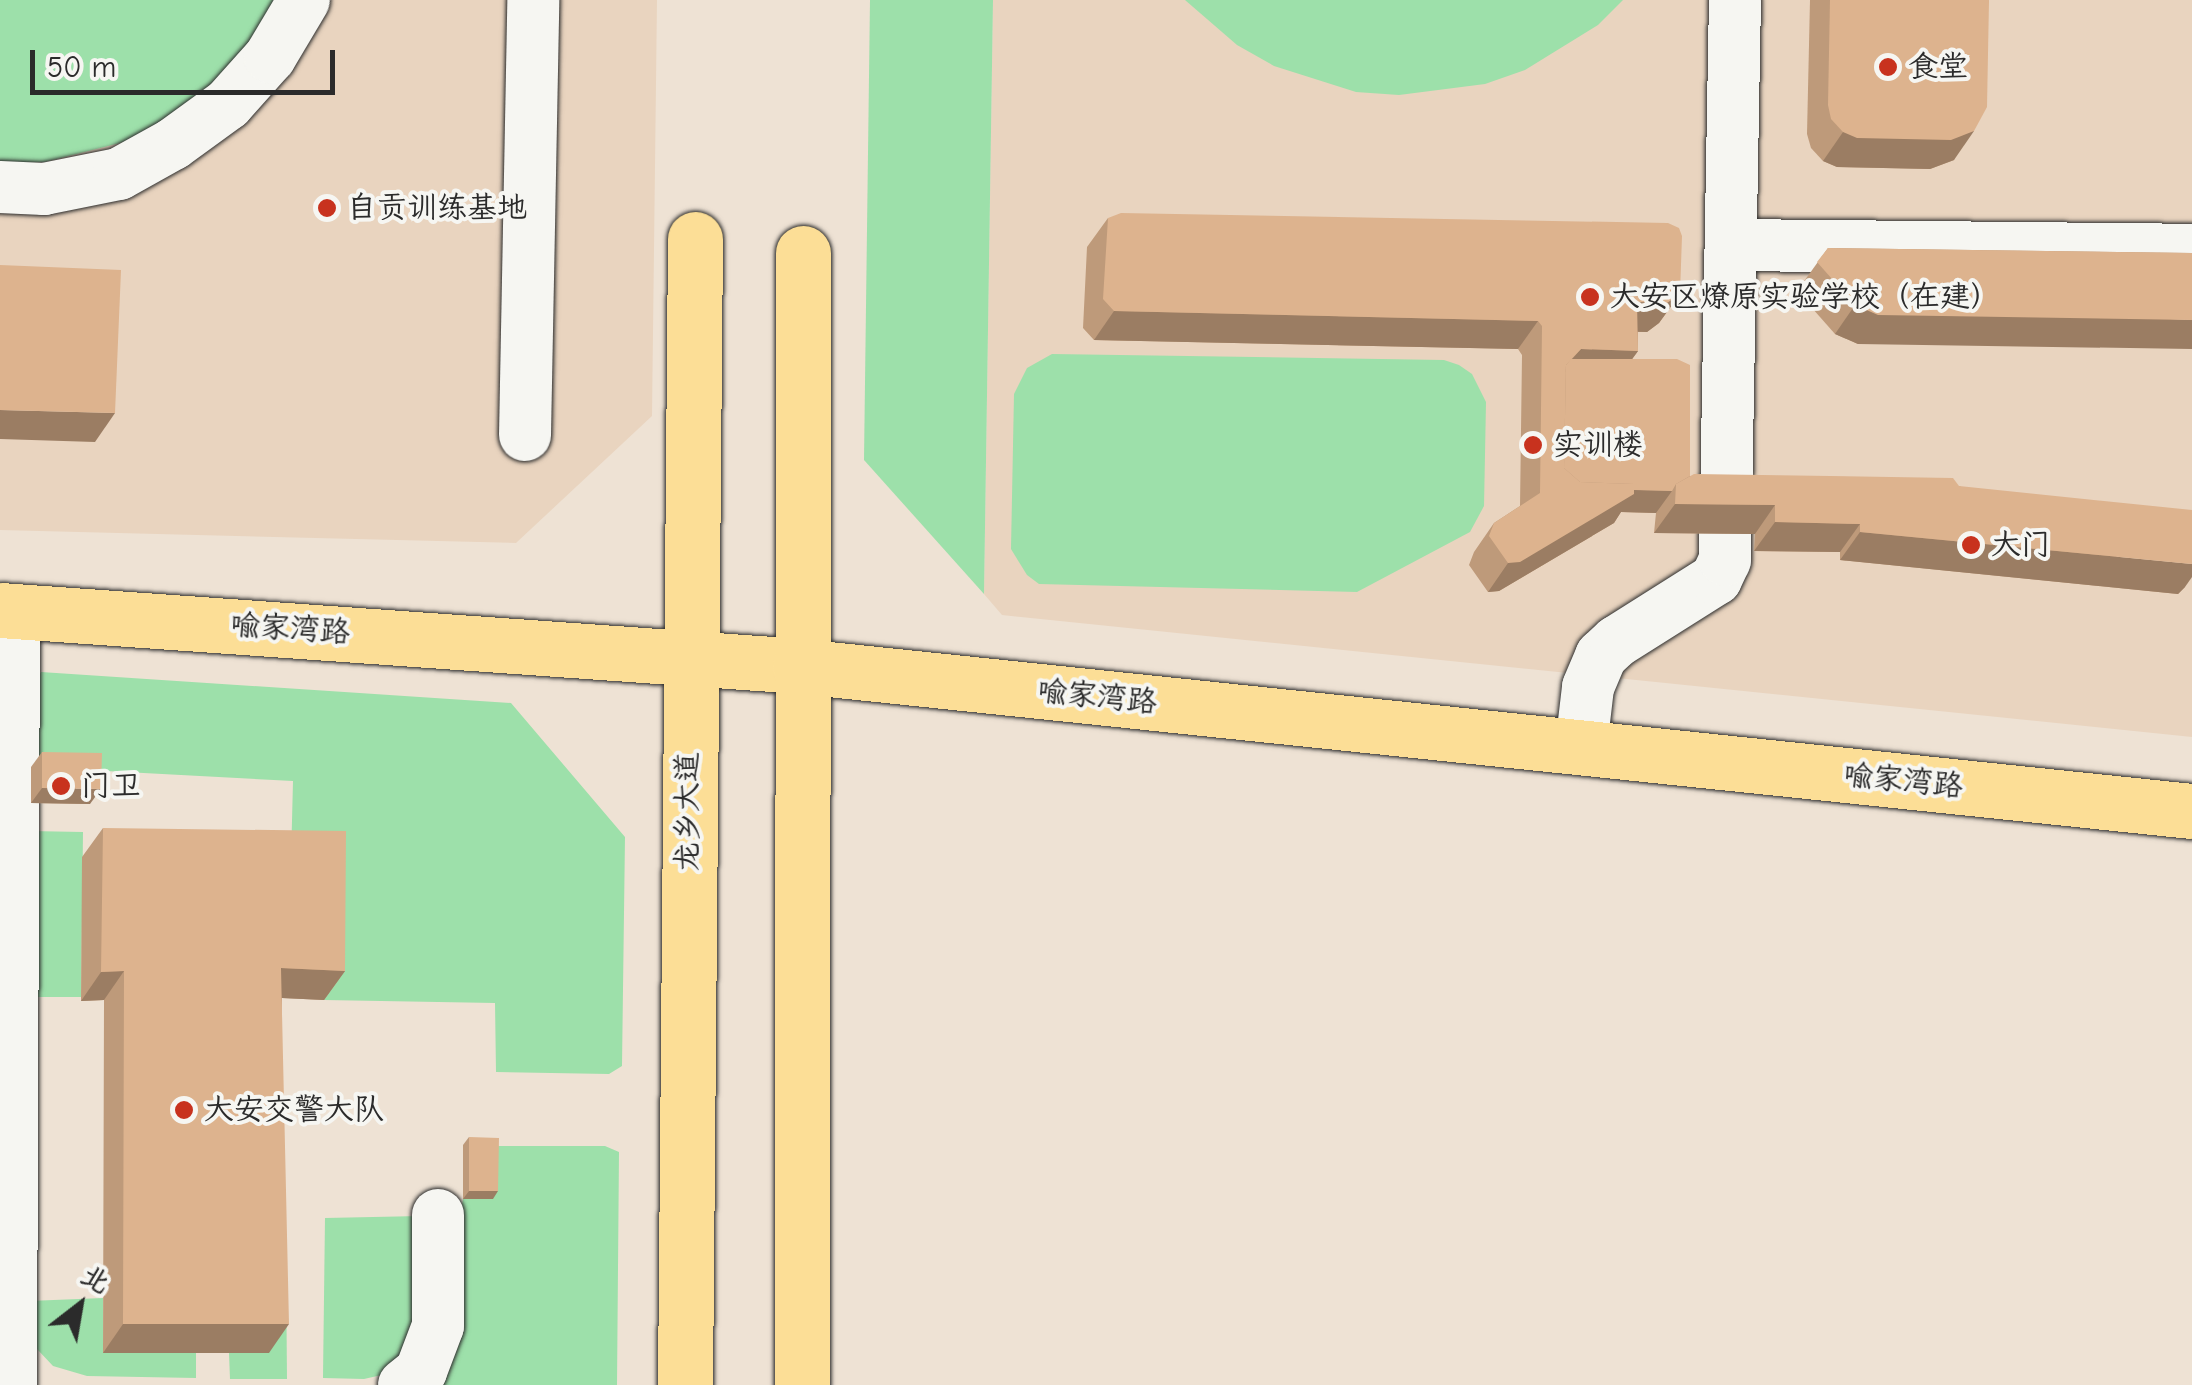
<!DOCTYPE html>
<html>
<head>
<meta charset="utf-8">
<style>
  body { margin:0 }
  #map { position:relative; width:2192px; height:1385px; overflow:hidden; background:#eee2d4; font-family:"Comic Neue","LXGW WenKai TC",sans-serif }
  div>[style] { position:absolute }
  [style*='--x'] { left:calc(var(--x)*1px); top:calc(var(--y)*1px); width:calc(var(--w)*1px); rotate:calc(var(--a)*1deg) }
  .built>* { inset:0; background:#e9d4bf }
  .green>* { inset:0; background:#9de0aa }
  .roads { filter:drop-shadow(0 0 2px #2b2b2b) drop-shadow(0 0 2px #2b2b2b) }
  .minor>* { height:52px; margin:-26px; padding:0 26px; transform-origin:26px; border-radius:26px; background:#f6f6f2 }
  .major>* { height:55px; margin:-27.5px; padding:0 27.5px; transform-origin:27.5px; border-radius:27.5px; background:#fcde96 }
  .wall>* { inset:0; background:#be9a7a }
  .shaded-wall>* { inset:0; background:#9b7d63 }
  .building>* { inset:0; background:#ddb38e }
  .dots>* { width:28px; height:28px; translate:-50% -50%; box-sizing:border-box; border:5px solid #f6f6f2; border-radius:50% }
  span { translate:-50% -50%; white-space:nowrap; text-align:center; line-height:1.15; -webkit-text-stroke:8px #f6f6f2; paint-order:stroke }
  .poi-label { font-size:30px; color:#2b2b2b }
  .left { translate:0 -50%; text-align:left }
  .street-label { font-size:30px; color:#2b2b2b }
  .north { position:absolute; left:30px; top:1255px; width:100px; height:100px; -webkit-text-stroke:8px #f6f6f2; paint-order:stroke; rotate:31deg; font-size:28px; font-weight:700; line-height:40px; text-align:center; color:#2b2b2b }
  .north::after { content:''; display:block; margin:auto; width:35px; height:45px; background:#2b2b2b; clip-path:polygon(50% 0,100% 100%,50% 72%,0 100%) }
  .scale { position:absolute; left:30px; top:50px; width:305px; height:45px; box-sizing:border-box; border:5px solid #2b2b2b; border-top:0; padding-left:12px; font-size:30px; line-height:35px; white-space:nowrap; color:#2b2b2b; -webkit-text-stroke:8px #f6f6f2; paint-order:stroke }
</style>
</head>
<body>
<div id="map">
  <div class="built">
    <i style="clip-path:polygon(0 0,657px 0,652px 416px,516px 543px,0 530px)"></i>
    <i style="clip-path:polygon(993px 0,2192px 0,2192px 737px,1002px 615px,984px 594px)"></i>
  </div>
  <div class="green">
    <i style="clip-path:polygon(0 0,281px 0,260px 35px,202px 98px,128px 141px,45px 162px,0 164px)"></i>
    <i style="clip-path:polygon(870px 0,993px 0,984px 594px,864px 460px)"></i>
    <i style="clip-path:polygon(1185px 0,1623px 0,1598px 25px,1525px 70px,1485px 84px,1399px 95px,1356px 92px,1274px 66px,1237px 45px)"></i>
    <i style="clip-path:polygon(1052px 354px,1444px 360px,1459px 365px,1472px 374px,1486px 402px,1484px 506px,1470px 532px,1357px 592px,1039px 584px,1027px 575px,1011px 549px,1014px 394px,1027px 368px)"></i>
    <i style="clip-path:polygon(41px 672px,511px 703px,625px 837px,622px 1066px,609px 1074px,496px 1072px,495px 1003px,324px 1000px,326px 861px,291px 860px,293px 781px,31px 767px,31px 691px)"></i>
    <i style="clip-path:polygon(29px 831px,83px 832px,81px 997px,29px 997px)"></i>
    <i style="clip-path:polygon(494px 1146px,605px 1146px,619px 1152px,617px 1385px,430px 1385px,463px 1199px,493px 1199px)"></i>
    <i style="clip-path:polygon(421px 1216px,419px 1334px,386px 1374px,364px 1379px,323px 1378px,325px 1218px)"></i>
    <i style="clip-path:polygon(286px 1264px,287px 1379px,230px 1379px,229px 1353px)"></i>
    <i style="clip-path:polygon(103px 1298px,103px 1352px,196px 1353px,196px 1378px,87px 1376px,53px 1366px,37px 1349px,29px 1301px)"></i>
  </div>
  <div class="roads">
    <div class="minor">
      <i style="--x:0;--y:187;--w:44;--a:2.6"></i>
      <i style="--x:44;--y:189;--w:76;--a:-11.3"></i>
      <i style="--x:119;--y:174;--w:62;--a:-29.1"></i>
      <i style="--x:173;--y:144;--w:68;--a:-36"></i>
      <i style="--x:228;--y:104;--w:63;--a:-48.2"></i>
      <i style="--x:270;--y:57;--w:66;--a:-59.2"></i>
      <i style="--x:1732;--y:245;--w:460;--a:0.6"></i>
      <i style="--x:525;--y:435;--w:435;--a:-88.9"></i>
      <i style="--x:1581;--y:747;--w:60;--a:-83.3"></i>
      <i style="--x:1588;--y:687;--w:34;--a:-67"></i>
      <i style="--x:1601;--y:656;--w:21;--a:-43"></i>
      <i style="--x:1616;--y:642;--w:118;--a:-32.2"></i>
      <i style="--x:1716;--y:579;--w:21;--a:-65"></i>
      <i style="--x:1725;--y:560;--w:560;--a:-88.98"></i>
      <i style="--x:11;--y:1385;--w:775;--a:-89.78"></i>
      <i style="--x:404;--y:1385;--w:22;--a:-39"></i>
      <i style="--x:421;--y:1371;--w:48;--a:-69.3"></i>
      <i style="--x:438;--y:1326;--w:111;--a:-90"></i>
    </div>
    <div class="major">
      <i style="--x:0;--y:610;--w:802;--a:4"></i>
      <i style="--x:800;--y:666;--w:1400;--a:5.95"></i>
      <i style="--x:685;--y:1385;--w:1146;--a:-89.5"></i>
      <i style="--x:802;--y:1385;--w:1132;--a:-89.95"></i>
    </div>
  </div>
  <div class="wall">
    <i style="clip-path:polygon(1810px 0,1989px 0,1954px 160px,1930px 169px,1837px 167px,1823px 161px,1811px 148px,1807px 134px)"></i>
    <i style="clip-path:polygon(1108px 218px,1680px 294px,1659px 323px,1647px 332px,1638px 332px,1638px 351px,1632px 359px,1690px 476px,1959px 486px,2185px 587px,2178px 594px,1840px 560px,1840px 552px,1754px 551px,1755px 534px,1654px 533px,1656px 513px,1621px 512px,1614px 523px,1499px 591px,1488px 592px,1469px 565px,1474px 552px,1494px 523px,1520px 506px,1522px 355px,1518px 349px,1094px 340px,1083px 328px,1087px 247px)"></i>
    <i style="clip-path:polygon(1828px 248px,2192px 253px,1858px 344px,1835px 334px,1797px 291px)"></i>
    <i style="clip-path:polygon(42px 752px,90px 804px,31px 803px,31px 767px)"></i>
    <i style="clip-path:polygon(103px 828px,345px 971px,324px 1000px,282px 998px,269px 1353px,103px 1353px,104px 1000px,81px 1001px,82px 857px)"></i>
    <i style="clip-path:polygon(469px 1137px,493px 1199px,463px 1199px,463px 1145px)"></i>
  </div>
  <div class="shaded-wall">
    <i style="clip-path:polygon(1974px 131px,1954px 160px,1930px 169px,1837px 167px,1823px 161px,1843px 132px)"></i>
    <i style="clip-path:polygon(1680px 294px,1659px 323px,1647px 332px,1617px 331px,1637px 302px)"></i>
    <i style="clip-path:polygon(1855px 305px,2192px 320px,2192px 349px,1858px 344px,1835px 334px)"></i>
    <i style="clip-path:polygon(1114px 311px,1538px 321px,1518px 349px,1094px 340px)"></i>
    <i style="clip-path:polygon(1581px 349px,1638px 351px,1617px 380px,1561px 371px)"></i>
    <i style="clip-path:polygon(0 410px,115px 413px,95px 442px,0 439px)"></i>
    <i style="clip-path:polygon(1576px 488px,1672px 491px,1656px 513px,1621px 512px,1614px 523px,1499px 591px,1488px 592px,1508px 563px)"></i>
    <i style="clip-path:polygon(1675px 504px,1775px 505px,1755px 534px,1654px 533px)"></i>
    <i style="clip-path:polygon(1775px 522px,1860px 524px,1840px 552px,1754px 551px)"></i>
    <i style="clip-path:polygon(1860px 532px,2192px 564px,2192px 577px,2185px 587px,2178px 594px,1840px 560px)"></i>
    <i style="clip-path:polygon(42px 788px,101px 789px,90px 804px,31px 803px)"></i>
    <i style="clip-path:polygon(281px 968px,345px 971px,324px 1000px,261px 997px)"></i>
    <i style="clip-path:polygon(124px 971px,104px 1000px,81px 1001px,101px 972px)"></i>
    <i style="clip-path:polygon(469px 1191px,498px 1191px,493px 1199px,463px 1199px)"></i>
    <i style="clip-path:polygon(123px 1324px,289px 1324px,269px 1353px,103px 1353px)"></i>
  </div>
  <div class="building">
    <i style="clip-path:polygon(1830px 0,1989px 0,1987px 107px,1974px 131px,1951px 140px,1857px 138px,1843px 132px,1831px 119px,1828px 105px)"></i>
    <i style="clip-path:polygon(1121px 213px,1668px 223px,1679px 228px,1682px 236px,1680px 294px,1667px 303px,1637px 302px,1638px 351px,1581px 349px,1566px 365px,1564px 468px,1580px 482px,1634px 484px,1634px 494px,1520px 562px,1508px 563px,1489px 536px,1494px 523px,1540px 493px,1542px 326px,1538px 321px,1114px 311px,1103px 299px,1108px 218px)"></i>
    <i style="clip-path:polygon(1828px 248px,2192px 253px,2192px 320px,1878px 315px,1855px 305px,1817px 262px)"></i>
    <i style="clip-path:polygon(0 265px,121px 270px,115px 413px,0 410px)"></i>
    <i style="clip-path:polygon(1571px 359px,1677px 359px,1690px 365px,1690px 476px,1676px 484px,1672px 491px,1634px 490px,1634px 484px,1580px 482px,1564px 468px,1566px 365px)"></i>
    <i style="clip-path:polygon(1694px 474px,1953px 478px,1959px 486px,2192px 510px,2192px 564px,1860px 532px,1860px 524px,1775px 522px,1775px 505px,1675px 504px,1676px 484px)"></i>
    <i style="clip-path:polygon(42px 752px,102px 753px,101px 789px,42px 788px)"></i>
    <i style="clip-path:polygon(103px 828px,346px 831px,345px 971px,281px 968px,289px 1324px,123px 1324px,124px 971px,101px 972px)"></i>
    <i style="clip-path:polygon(469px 1137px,499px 1138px,498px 1191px,469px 1191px)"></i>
  </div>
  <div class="dots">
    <i style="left:1888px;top:67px;background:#c8321e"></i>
    <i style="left:327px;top:208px;background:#c8321e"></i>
    <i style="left:1590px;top:297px;background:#c8321e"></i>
    <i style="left:1533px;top:445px;background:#c8321e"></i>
    <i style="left:1971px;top:545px;background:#c8321e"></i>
    <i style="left:61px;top:786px;background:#c8321e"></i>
    <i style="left:184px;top:1110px;background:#c8321e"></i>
  </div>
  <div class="poi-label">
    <span class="left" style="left:1908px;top:67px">食堂</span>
    <span class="left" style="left:347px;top:208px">自贡训练基地</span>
    <span class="left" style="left:1610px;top:297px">大安区燎原实验学校（在建）</span>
    <span class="left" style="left:1553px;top:445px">实训楼</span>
    <span class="left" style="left:1991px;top:545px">大门</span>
    <span class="left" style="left:81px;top:786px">门卫</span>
    <span class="left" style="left:204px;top:1110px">大安交警大队</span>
  </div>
  <div class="street-label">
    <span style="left:290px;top:629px;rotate:4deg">喻家湾路</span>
    <span style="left:1097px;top:697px;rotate:6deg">喻家湾路</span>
    <span style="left:1903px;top:781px;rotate:6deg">喻家湾路</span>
    <span style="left:688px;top:812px;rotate:-90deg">龙乡大道</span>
  </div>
  <div class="north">北</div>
  <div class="scale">50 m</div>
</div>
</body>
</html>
